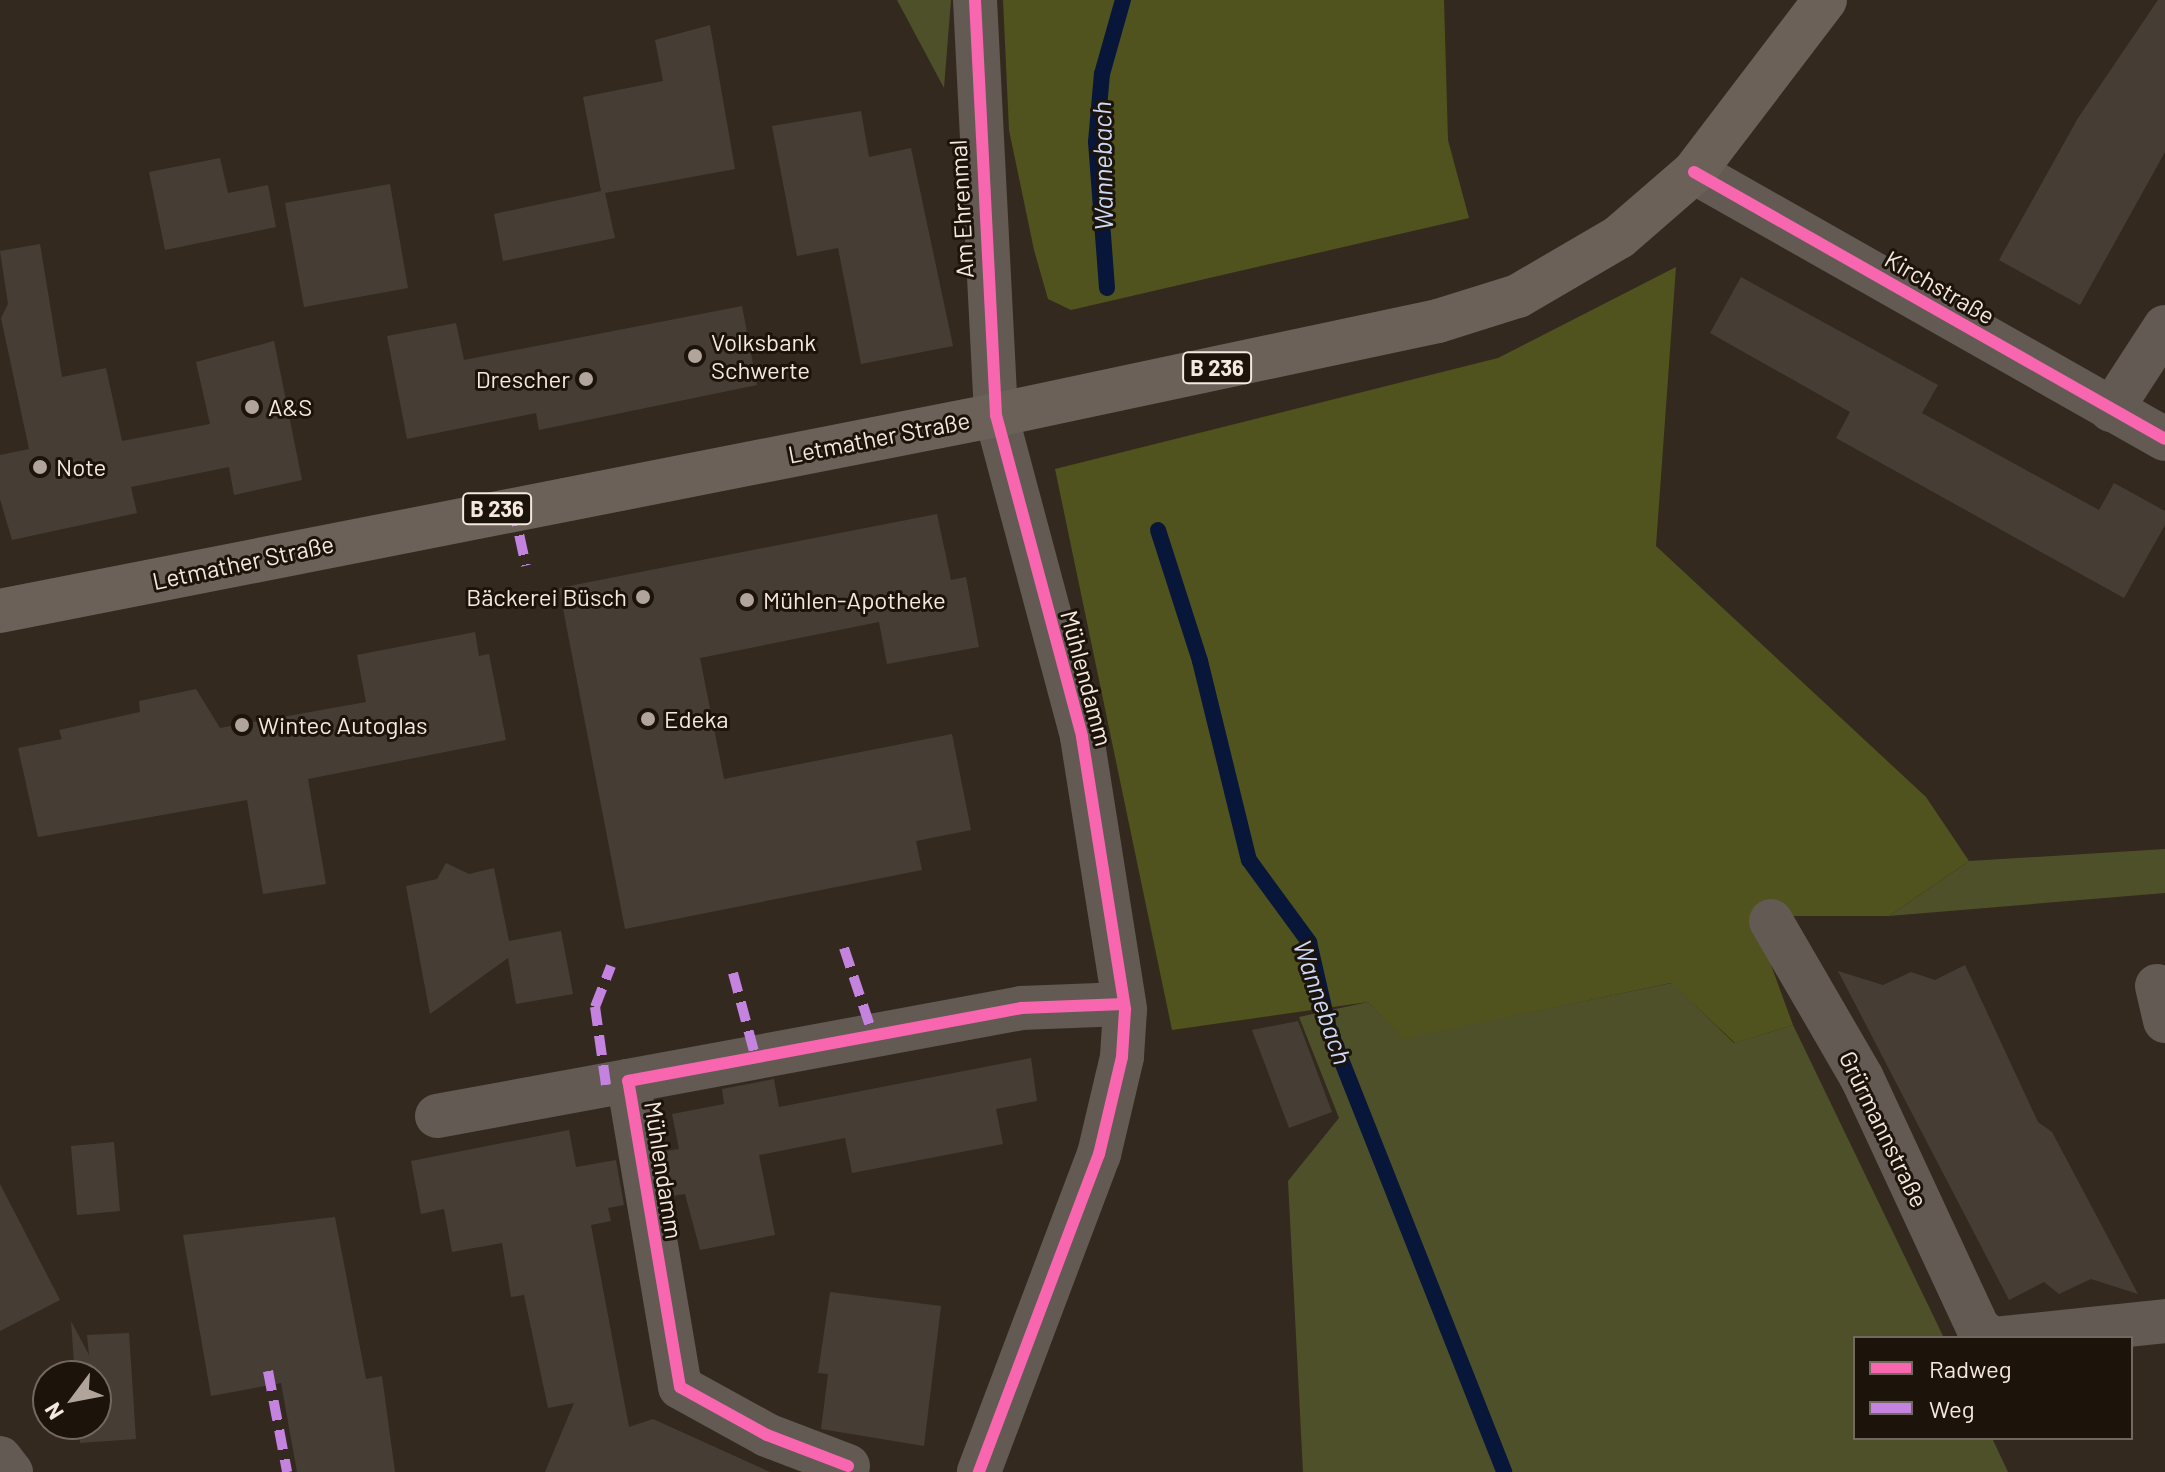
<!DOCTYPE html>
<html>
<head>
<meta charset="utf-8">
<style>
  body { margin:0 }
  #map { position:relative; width:2165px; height:1472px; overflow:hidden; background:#33291f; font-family:Barlow,sans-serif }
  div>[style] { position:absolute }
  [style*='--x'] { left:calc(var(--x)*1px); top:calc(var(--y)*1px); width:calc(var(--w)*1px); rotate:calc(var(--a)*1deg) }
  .green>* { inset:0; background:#4d5029 }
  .forest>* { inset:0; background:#50531d }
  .stream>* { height:16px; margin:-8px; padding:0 8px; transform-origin:8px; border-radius:8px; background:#08163a }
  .building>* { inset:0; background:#463e35 }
  .street>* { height:44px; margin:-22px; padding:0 22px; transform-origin:22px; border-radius:22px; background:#625a53 }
  .primary>* { height:44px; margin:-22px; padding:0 22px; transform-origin:22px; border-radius:22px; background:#6b6159 }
  .quiet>* { height:10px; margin-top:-5px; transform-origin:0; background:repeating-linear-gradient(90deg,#c483df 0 20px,transparent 0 30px) }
  .cycleway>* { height:12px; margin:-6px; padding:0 6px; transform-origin:6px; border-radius:6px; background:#f766af }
  .dots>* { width:22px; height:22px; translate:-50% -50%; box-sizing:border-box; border:4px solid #1c130b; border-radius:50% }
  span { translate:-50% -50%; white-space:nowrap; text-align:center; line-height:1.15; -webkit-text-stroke:6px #1c130b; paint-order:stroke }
  .shield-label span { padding:2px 6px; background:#1c130b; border:2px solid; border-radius:6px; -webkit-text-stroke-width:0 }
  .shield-label { font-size:22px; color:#f5e8de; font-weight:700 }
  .street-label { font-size:24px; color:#f5e8de }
  .poi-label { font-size:24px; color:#f5e8de }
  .left { translate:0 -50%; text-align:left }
  .right { translate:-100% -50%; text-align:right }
  .water-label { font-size:26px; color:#cadaf8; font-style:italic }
  .legend { position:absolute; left:1853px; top:1336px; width:280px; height:104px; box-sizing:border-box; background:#1c130b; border:2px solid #73685f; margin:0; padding:10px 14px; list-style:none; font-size:24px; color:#f5e8de }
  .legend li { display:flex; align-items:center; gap:16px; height:40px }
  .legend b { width:40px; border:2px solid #73685f }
  .north { position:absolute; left:32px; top:1360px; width:80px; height:80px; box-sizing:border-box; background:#1c130b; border:2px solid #73685f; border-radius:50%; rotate:238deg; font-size:22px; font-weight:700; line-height:32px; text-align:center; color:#f5e8de }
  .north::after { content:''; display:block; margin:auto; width:28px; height:36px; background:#b1a59b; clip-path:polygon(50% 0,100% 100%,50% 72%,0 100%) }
</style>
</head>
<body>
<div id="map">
  <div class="green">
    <i style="clip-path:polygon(897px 0,951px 0,944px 88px)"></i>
    <i style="clip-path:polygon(2165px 849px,2165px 893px,1889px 916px,1969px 861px)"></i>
    <i style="clip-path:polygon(1672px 983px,1734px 1043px,1793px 1025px,1944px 1338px,1855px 1338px,1855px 1438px,1992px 1438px,2008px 1472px,1303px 1472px,1288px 1181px,1339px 1118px,1299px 1017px,1368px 1002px,1403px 1038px)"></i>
  </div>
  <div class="forest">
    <i style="clip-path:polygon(1003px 0,1444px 0,1448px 140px,1469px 218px,1071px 310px,1048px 299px,1034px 250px,1009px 130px)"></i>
    <i style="clip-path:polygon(1676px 267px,1656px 546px,1926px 797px,1969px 861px,1889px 916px,1753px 916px,1793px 1025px,1735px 1043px,1671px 983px,1403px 1039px,1368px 1002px,1172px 1030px,1055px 469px,1498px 358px)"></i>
  </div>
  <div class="stream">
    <i style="--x:1107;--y:288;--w:146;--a:-94.3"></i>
    <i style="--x:1096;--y:142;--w:68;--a:-85"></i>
    <i style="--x:1102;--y:74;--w:77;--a:-74.2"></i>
    <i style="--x:1158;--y:530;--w:138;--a:72.2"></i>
    <i style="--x:1200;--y:661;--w:205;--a:76.2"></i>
    <i style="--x:1249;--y:860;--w:102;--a:53.8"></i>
    <i style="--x:1309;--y:942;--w:89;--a:77.1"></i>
    <i style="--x:1329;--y:1029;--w:476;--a:68.4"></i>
  </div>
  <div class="building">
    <i style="clip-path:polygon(2158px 0,2165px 0,2165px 152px,2080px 305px,1999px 260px,2078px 118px)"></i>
    <i style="clip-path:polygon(710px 25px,735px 169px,605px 193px,615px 238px,503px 261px,494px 214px,601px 191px,583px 97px,663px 81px,655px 40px)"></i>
    <i style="clip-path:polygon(861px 111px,869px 157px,911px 148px,953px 346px,861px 364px,838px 248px,797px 256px,772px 126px)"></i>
    <i style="clip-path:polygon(220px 158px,228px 193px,268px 185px,276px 227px,165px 250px,149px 172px)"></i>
    <i style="clip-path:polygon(390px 184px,408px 288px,304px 307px,285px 203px)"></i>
    <i style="clip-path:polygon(40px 244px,62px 377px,106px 368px,122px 441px,210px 424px,196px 362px,274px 341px,302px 480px,234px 495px,229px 467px,131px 487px,137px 513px,12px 540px,0 499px,0 455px,29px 449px,1px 318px,8px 304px,0 251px)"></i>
    <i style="clip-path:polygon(1741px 277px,1938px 385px,1922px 413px,2099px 510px,2114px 483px,2165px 511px,2165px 525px,2124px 598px,1836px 438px,1850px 412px,1710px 333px)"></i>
    <i style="clip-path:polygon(742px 306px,757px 385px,539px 430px,536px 413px,407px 439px,387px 336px,456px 323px,464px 360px)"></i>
    <i style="clip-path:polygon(937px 514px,951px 580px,966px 577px,979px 647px,887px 664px,879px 622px,700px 658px,724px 779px,952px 734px,971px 830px,916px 841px,922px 870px,625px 929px,559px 588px)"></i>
    <i style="clip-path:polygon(475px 632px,479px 656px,489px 654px,506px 740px,308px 779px,326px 884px,263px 894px,247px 800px,38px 837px,18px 748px,62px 739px,59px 730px,140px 712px,139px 701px,196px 689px,220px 728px,366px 702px,357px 655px)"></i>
    <i style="clip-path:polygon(446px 863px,469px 874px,494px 868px,509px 941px,561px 931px,573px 994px,516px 1004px,508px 958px,430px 1014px,406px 886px,437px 879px)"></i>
    <i style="clip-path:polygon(1965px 965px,2038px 1122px,2052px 1132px,2138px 1294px,2091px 1279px,2059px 1294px,2044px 1282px,2009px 1300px,1838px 971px,1883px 985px,1911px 972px,1935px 980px)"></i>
    <i style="clip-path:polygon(1298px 1021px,1332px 1112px,1289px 1128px,1252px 1030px)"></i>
    <i style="clip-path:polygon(1031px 1058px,1037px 1101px,996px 1109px,1003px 1144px,852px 1173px,845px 1138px,759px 1155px,775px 1235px,700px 1250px,685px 1194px,673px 1196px,665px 1151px,679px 1149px,672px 1114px,724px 1104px,722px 1089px,774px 1079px,779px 1107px)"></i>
    <i style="clip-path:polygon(569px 1130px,576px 1167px,616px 1160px,624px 1205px,608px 1208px,611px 1221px,591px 1225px,629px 1427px,653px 1419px,770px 1472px,545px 1472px,574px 1403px,548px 1408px,524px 1295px,511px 1297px,502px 1243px,452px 1252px,444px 1209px,421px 1214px,411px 1161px)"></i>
    <i style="clip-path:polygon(114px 1142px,120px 1211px,77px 1215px,71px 1146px)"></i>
    <i style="clip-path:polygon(0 1184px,60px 1300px,0 1331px)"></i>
    <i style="clip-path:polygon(335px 1217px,366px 1379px,382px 1376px,395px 1472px,297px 1472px,281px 1383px,211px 1396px,183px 1235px)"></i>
    <i style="clip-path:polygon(830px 1292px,941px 1306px,924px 1446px,821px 1429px,828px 1374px,818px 1373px)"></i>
    <i style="clip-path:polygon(71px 1321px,89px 1355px,87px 1335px,129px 1333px,136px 1439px,80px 1443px,78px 1424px,96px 1424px,96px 1376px,75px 1376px)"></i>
  </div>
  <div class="street">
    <i style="--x:975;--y:0;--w:416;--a:87.1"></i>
    <i style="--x:996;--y:415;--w:333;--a:75"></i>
    <i style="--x:1082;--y:737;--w:276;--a:81"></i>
    <i style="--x:1125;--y:1010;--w:47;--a:93.7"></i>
    <i style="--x:1122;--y:1057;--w:100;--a:103.3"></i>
    <i style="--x:1099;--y:1154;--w:340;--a:110.7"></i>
    <i style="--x:1694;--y:172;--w:541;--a:29.55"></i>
    <i style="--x:2111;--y:410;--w:99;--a:-57"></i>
    <i style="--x:1771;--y:921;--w:181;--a:59.9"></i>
    <i style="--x:1862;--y:1078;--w:276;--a:65.1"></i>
    <i style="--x:1978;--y:1328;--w:16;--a:38"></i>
    <i style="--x:2157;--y:986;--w:36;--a:77"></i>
    <i style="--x:437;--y:1116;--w:194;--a:-10.4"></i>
    <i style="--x:2004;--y:1338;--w:162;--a:-6"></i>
    <i style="--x:0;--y:1458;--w:18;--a:52"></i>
    <i style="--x:848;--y:1466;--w:87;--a:-159.1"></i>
    <i style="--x:767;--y:1435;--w:99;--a:-151.1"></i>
    <i style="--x:680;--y:1387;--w:310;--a:-99.6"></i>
    <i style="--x:628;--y:1081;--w:400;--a:-10.5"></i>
    <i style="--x:1021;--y:1008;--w:103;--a:-2.2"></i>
  </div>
  <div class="primary">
    <i style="--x:0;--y:611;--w:1015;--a:-11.13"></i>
    <i style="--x:996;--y:415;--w:452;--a:-12"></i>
    <i style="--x:1438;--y:321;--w:84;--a:-17.4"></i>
    <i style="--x:1518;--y:296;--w:117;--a:-30.3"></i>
    <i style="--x:1619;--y:237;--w:99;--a:-40.9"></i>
    <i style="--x:1694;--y:172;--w:216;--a:-52.7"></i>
  </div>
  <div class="quiet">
    <i style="--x:513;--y:506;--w:61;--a:77.8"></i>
    <i style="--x:844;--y:948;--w:95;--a:71.6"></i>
    <i style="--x:733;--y:973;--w:89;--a:75"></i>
    <i style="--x:606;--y:1085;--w:79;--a:-98"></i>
    <i style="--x:595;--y:1007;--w:44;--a:-68.7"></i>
    <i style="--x:268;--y:1371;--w:103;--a:79.3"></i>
  </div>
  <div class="cycleway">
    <i style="--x:975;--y:0;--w:416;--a:87.1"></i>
    <i style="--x:996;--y:415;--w:333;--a:75"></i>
    <i style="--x:1082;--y:737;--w:276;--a:81"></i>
    <i style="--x:1125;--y:1010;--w:47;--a:93.7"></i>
    <i style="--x:1122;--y:1057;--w:100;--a:103.3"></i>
    <i style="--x:1099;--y:1154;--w:340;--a:110.7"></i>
    <i style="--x:1694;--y:172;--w:541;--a:29.55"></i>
    <i style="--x:848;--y:1466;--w:87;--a:-159.1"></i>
    <i style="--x:767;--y:1435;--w:99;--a:-151.1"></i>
    <i style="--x:680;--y:1387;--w:310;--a:-99.6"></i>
    <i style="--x:628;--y:1081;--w:400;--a:-10.5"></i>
    <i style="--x:1021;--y:1008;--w:103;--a:-2.2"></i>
  </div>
  <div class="dots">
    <i style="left:695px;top:356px;background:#b1a59b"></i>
    <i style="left:586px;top:379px;background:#b1a59b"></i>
    <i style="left:252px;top:407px;background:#b1a59b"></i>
    <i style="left:40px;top:467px;background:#b1a59b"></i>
    <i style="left:643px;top:597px;background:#b1a59b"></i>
    <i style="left:747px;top:600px;background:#b1a59b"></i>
    <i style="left:648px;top:719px;background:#b1a59b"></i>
    <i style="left:242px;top:725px;background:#b1a59b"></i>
  </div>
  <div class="shield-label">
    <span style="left:1217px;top:368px">B 236</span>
    <span style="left:497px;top:509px">B 236</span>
  </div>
  <div class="street-label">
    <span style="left:961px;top:209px;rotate:-93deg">Am Ehrenmal</span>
    <span style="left:1940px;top:287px;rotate:30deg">Kirchstraße</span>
    <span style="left:879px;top:437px;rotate:-11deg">Letmather Straße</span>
    <span style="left:243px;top:562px;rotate:-12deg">Letmather Straße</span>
    <span style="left:1087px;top:678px;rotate:75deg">Mühlendamm</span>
    <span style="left:1884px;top:1129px;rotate:64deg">Grürmannstraße</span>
    <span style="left:664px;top:1170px;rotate:81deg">Mühlendamm</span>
  </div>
  <div class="poi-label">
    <span class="left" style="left:711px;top:356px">Volksbank<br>Schwerte</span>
    <span class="right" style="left:570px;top:379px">Drescher</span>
    <span class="left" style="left:268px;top:407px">A&amp;S</span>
    <span class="left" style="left:56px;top:467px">Note</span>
    <span class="right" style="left:627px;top:597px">Bäckerei Büsch</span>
    <span class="left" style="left:763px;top:600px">Mühlen-Apotheke</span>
    <span class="left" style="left:664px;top:719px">Edeka</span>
    <span class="left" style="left:258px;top:725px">Wintec Autoglas</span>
  </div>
  <div class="water-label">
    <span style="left:1102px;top:166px;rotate:-91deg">Wannebach</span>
    <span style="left:1323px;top:1002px;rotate:71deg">Wannebach</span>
  </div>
  <ul class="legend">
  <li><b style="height:10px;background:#f766af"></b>Radweg</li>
  <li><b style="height:10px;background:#c483df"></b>Weg</li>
  </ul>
  <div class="north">N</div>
</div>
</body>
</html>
